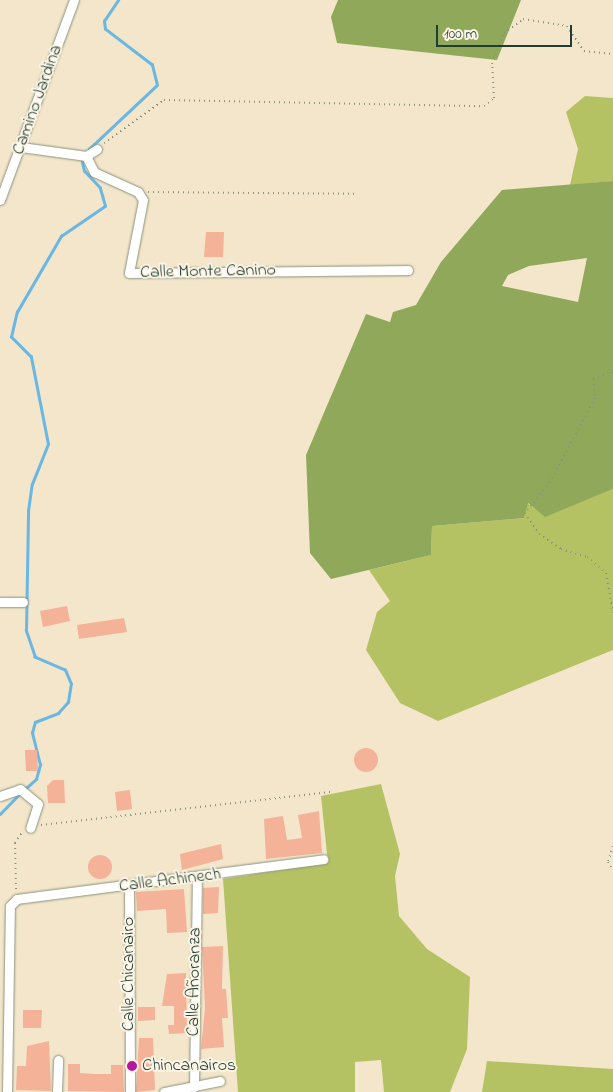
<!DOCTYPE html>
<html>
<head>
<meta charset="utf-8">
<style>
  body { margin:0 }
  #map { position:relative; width:613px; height:1092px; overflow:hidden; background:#f3e6ca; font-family:"Indie Flower",sans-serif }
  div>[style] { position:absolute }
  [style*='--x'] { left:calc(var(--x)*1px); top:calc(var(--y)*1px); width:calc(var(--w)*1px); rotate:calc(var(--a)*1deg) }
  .green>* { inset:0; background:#b4c264 }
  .forest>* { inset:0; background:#8fa85a }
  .stream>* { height:2.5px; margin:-1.25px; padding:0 1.25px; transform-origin:1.25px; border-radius:1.25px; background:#6ab7e3 }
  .building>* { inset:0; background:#f4b298 }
  .round { border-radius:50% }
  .path>* { height:2px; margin-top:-1px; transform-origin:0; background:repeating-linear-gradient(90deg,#89927f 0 1px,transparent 0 5px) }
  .roads { filter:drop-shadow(0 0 1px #89927f) drop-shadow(0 0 1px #89927f) }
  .street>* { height:9px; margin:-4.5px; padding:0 4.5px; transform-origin:4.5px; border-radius:4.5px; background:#fff }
  .dots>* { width:14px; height:14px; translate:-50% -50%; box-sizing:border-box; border:2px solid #fcf5e5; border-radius:50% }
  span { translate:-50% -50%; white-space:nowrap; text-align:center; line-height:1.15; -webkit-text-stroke:4px #fcf5e5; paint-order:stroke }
  .street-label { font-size:18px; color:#1f3d34 }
  .poi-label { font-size:18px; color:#1f3d34 }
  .left { translate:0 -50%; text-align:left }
  .scale { position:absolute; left:436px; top:25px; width:136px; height:22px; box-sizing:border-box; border:2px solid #1f3d34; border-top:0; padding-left:6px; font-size:15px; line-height:18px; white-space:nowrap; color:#1f3d34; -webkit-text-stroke:4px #fcf5e5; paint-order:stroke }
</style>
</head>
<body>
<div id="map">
  <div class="green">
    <i style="clip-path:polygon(585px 96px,613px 98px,613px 181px,570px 185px,578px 149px,566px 112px)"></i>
    <i style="clip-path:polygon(613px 489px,613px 650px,438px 721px,400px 703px,366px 650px,377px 612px,390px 601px,369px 570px,431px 555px,432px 526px,524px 518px,527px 503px,545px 516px)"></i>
    <i style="clip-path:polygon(381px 784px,400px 854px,395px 876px,399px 916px,427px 949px,470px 977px,467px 1049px,450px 1092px,384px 1092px,381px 1060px,355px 1062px,355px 1092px,238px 1092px,223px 879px,328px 863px,321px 796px)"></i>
    <i style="clip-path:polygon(487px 1061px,613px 1069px,613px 1092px,482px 1092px)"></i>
  </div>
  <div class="forest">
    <i style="clip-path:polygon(338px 0,521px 0,497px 60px,337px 43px,331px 17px)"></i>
    <i style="clip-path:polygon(evenodd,613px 181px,613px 489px,545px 517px,528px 503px,524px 518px,432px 526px,431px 555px,331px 579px,310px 553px,306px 455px,366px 314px,390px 322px,393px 312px,416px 305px,441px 262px,502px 190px,613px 181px,587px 258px,578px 302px,502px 286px,508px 275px,529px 266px,587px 258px)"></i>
  </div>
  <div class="stream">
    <i style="--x:89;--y:149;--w:93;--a:-43.3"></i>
    <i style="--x:157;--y:85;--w:21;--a:-104"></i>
    <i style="--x:152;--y:65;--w:59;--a:-142.5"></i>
    <i style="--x:105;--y:29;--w:8;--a:-97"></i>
    <i style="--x:104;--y:21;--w:25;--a:-56"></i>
    <i style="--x:25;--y:789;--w:15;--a:-42"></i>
    <i style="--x:36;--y:779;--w:15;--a:-74"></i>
    <i style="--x:40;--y:765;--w:33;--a:-104"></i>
    <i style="--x:32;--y:733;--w:11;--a:-75"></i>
    <i style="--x:35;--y:722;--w:25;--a:-21"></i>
    <i style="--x:58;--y:713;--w:15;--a:-48"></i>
    <i style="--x:68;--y:702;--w:18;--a:-81"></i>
    <i style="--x:71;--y:684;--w:15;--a:-113"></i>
    <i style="--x:65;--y:670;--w:33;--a:-157"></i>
    <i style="--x:35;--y:657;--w:28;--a:-109"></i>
    <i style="--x:26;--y:631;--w:120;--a:-89"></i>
    <i style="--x:28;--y:511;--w:27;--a:-82"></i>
    <i style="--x:32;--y:484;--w:43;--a:-68.2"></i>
    <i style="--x:48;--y:444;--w:89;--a:-101.1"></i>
    <i style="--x:31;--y:357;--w:28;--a:-135"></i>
    <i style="--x:11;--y:337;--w:26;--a:-77"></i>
    <i style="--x:17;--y:312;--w:88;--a:-59.9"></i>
    <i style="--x:61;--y:236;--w:53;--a:-34.3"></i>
    <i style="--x:105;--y:206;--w:19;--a:-106"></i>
    <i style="--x:100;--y:188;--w:23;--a:-133"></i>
    <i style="--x:84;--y:171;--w:9;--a:-103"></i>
    <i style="--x:0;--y:814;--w:29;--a:-46"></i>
  </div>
  <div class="building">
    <i style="clip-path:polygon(206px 232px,224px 232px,223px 257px,204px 257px)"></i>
    <i style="clip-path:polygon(67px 606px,70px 621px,43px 627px,40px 611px)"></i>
    <i style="clip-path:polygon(124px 618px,127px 632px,79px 639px,77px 625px)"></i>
    <i class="round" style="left:354px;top:748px;width:24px;height:24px"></i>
    <i style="clip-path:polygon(25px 750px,37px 750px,38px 771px,26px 771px)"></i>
    <i style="clip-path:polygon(53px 780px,64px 780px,65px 803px,48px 803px,47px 786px)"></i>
    <i style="clip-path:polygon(130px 790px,132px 809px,117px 811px,115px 792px)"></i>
    <i style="clip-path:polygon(319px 811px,322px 853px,266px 859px,264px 819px,283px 816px,287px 840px,302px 838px,298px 815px)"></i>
    <i style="clip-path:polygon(221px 844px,223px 859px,182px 870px,180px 854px)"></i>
    <i class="round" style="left:88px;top:855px;width:24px;height:24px"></i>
    <i style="clip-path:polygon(219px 887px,218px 913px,203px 914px,203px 888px)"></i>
    <i style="clip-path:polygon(184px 889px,187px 932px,167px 933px,166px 909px,137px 911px,136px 892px)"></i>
    <i style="clip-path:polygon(223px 946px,222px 989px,226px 989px,228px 1018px,222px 1018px,224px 1047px,201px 1049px,205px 1008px,202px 947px)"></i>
    <i style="clip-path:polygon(186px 973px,187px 1033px,169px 1034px,168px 1025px,174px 1025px,174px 1006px,162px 1006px,167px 974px)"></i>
    <i style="clip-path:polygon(138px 1007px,155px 1007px,155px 1020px,138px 1021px)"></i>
    <i style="clip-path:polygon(23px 1010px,42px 1010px,41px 1028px,23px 1028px)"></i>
    <i style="clip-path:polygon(139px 1038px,153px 1038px,155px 1090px,136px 1092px)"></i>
    <i style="clip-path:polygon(49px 1041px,51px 1091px,16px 1090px,17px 1066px,26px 1066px,27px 1046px)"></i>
    <i style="clip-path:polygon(68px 1064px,80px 1064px,80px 1073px,95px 1074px,111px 1074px,111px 1065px,123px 1065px,124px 1092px,68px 1091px)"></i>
  </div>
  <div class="path">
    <i style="--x:104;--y:143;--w:74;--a:-35.6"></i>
    <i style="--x:164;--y:100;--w:320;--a:1.1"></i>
    <i style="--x:484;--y:106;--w:13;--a:-39"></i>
    <i style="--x:494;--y:98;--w:34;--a:-93"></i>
    <i style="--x:492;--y:64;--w:33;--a:-69"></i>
    <i style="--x:504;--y:33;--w:24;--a:-36"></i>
    <i style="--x:523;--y:19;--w:45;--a:9"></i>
    <i style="--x:567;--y:26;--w:30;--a:56"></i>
    <i style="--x:584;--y:51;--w:29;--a:6"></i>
    <i style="--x:148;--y:192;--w:209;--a:0.5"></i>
    <i style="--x:613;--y:371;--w:22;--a:158"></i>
    <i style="--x:593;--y:379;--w:19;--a:84"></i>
    <i style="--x:595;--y:398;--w:95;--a:118.2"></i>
    <i style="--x:550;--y:482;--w:40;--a:129"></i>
    <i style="--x:525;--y:513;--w:25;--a:56"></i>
    <i style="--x:539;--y:534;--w:27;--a:34"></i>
    <i style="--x:561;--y:549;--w:27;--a:17"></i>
    <i style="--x:587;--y:557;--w:25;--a:40"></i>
    <i style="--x:606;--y:573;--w:40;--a:80"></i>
    <i style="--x:41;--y:825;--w:293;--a:-6.5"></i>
    <i style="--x:613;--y:846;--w:17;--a:107"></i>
    <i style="--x:608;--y:862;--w:10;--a:61"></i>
    <i style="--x:16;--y:889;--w:46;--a:-91.2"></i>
    <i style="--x:15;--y:843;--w:14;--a:-56"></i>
  </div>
  <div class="roads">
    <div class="street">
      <i style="--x:21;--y:147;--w:66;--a:7.9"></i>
      <i style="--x:86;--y:156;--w:13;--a:-32"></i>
      <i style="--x:86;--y:156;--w:18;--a:63"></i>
      <i style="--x:94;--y:172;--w:48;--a:24.4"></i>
      <i style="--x:138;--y:192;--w:9;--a:58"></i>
      <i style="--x:143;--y:200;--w:74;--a:100.9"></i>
      <i style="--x:129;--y:273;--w:279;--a:-0.6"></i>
      <i style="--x:0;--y:200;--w:213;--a:-69.7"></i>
      <i style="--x:0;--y:602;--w:23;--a:0"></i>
      <i style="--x:0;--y:796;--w:21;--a:-19"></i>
      <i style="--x:20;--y:789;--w:23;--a:40"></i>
      <i style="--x:38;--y:804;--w:25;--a:108"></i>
      <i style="--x:129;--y:886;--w:206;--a:89.7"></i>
      <i style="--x:194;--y:1087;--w:210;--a:-89.2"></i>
      <i style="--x:7;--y:1092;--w:186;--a:-89.1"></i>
      <i style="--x:10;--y:906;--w:10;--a:-45"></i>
      <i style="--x:17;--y:899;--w:309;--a:-7.4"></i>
      <i style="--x:57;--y:1092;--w:32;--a:-88"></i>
      <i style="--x:164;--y:1092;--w:57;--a:-11.1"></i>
    </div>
  </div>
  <div class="dots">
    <i style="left:132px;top:1066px;background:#b5179e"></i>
  </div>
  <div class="street-label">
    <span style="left:38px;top:100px;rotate:-70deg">Camino Jardina</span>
    <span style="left:208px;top:272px;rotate:-1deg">Calle Monte Canino</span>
    <span style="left:170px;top:881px;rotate:-7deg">Calle Achinech</span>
    <span style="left:129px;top:974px;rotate:-90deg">Calle Chicanairo</span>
    <span style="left:195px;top:982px;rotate:-89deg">Calle Añoranza</span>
  </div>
  <div class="poi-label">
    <span class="left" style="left:142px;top:1066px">Chincanairos</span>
  </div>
  <div class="scale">100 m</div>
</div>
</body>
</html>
